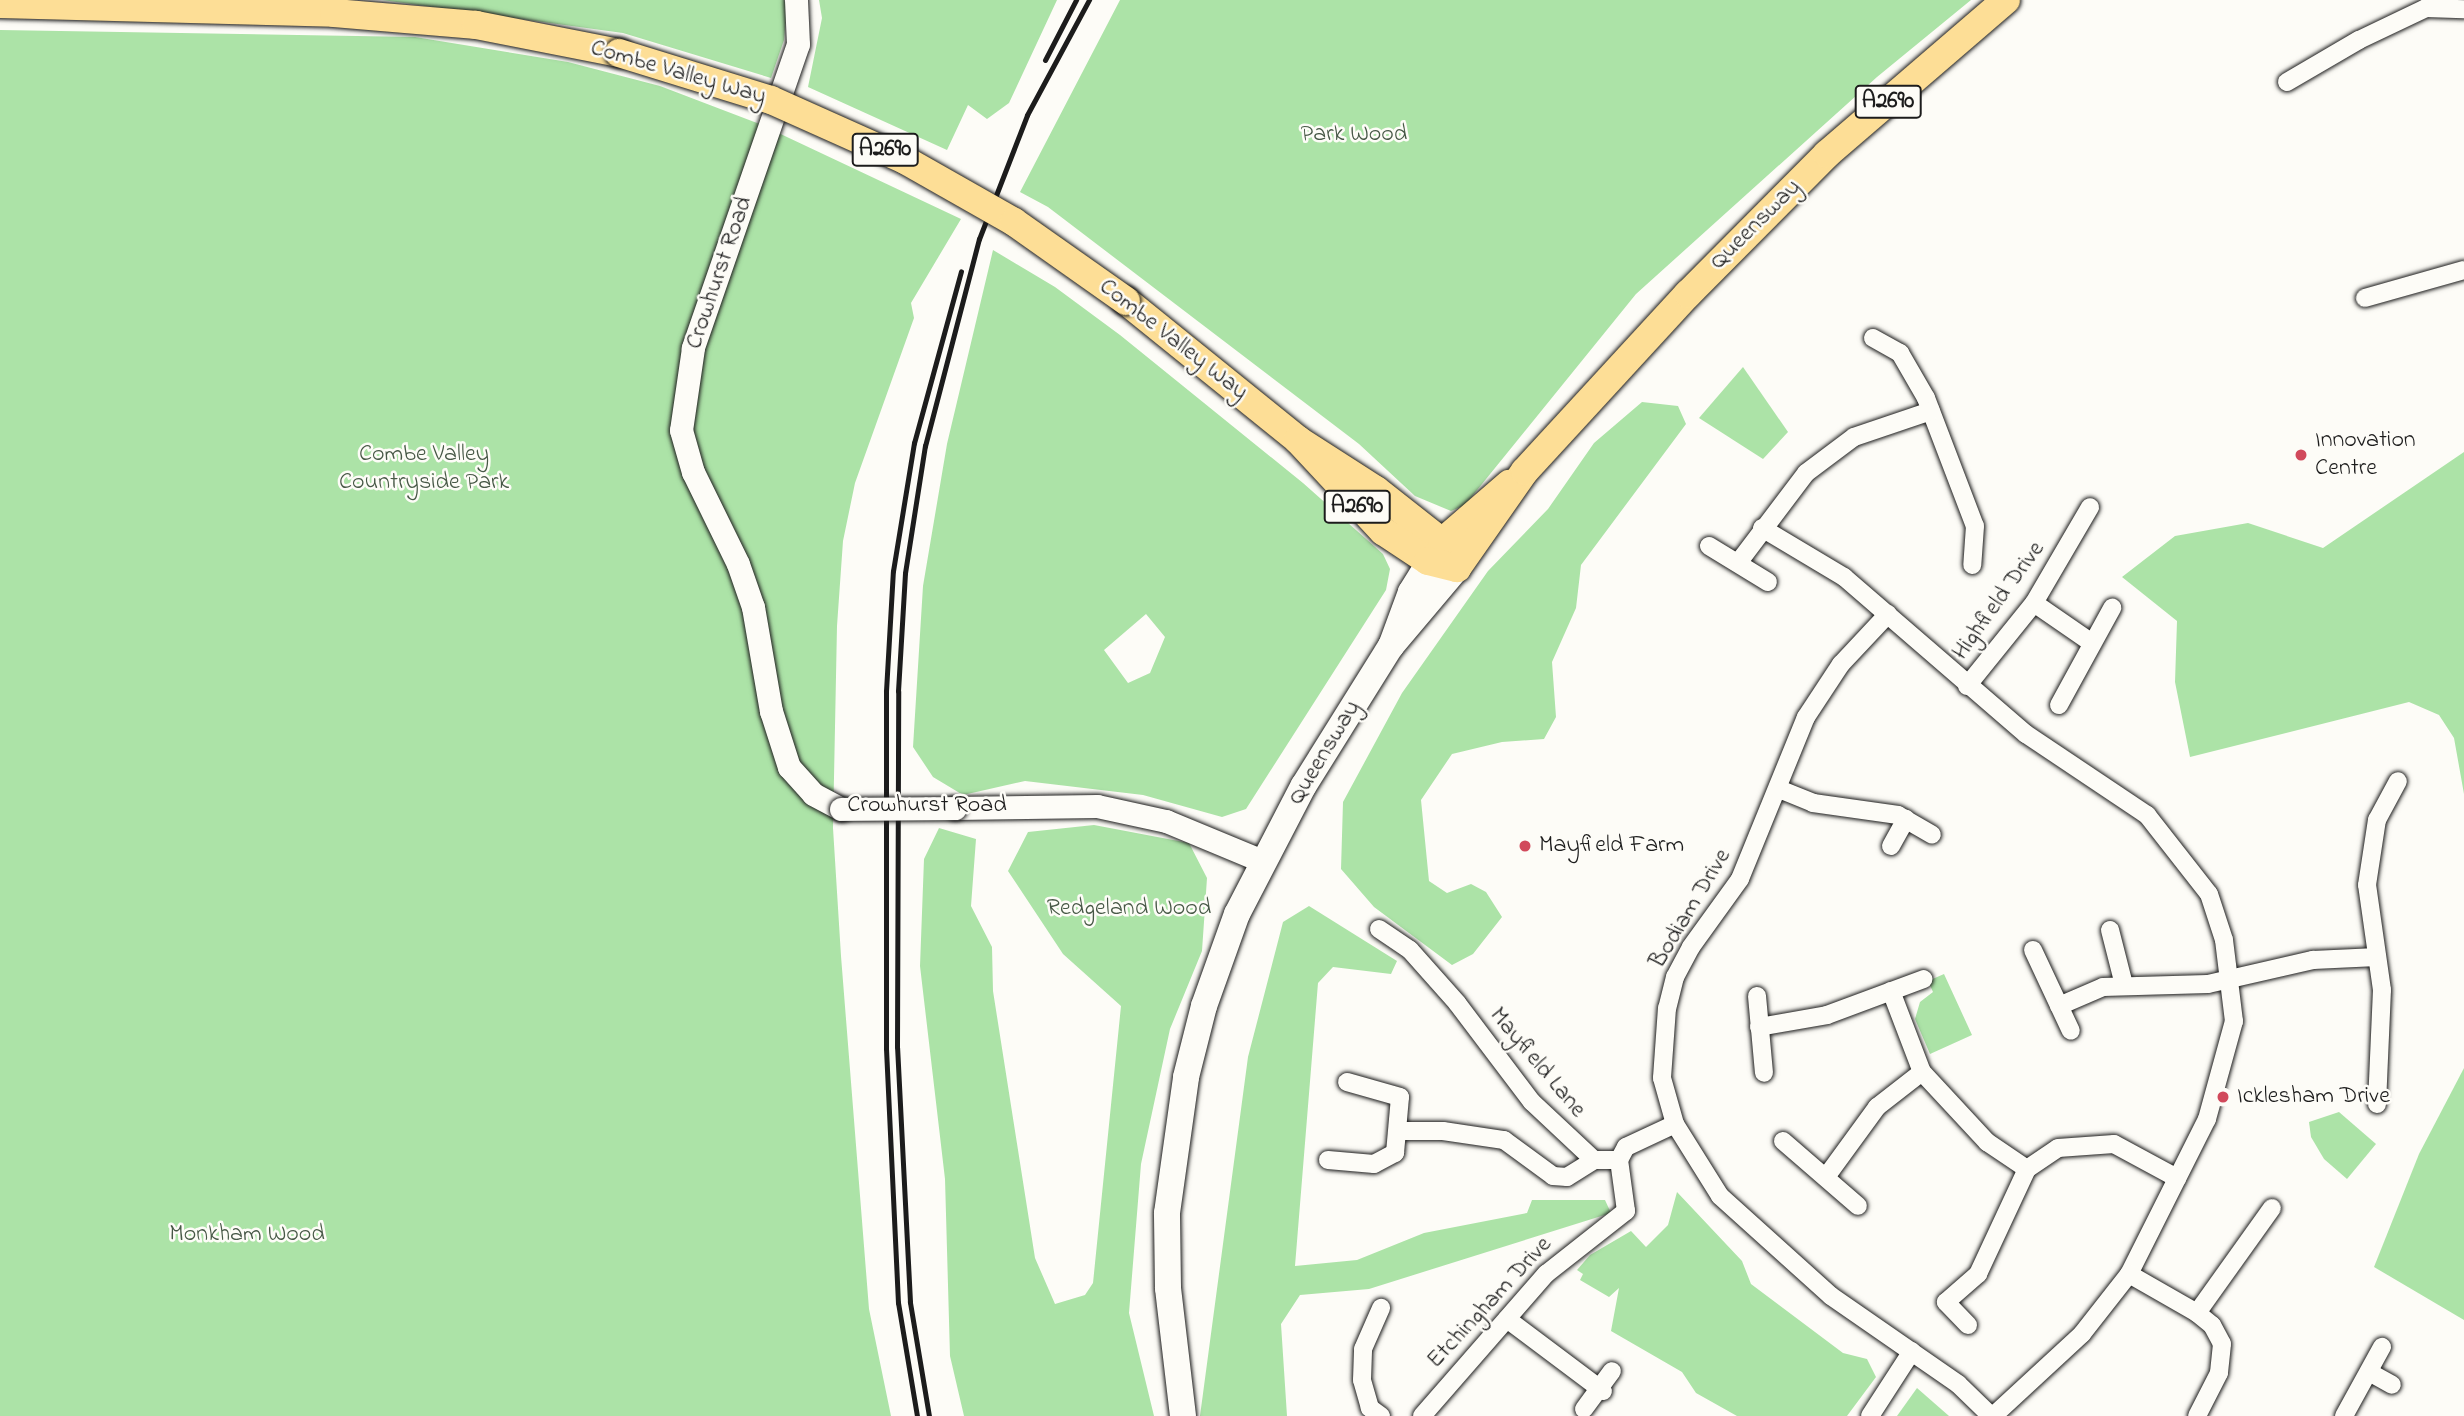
<!DOCTYPE html>
<html>
<head>
<meta charset="utf-8">
<style>
  body { margin:0 }
  #map { position:relative; width:2464px; height:1416px; overflow:hidden; background:#fdfcf7; font-family:"Indie Flower",sans-serif }
  div>[style] { position:absolute }
  [style*='--x'] { left:calc(var(--x)*1px); top:calc(var(--y)*1px); width:calc(var(--w)*1px); rotate:calc(var(--a)*1deg) }
  .green>* { inset:0; background:#ace3a7 }
  .roads { filter:drop-shadow(0 0 2px #1c1c1c) drop-shadow(0 0 2px #1c1c1c) }
  .minor>* { height:18px; margin:-9px; padding:0 9px; transform-origin:9px; border-radius:9px; background:#fdfcf7 }
  .tertiary>* { height:23px; margin:-11.5px; padding:0 11.5px; transform-origin:11.5px; border-radius:11.5px; background:#fdfcf7 }
  .secondary>* { height:26px; margin:-13px; padding:0 13px; transform-origin:13px; border-radius:13px; background:#fdfcf7 }
  .primary>* { height:28px; margin:-14px; padding:0 14px; transform-origin:14px; border-radius:14px; background:#fdde96 }
  .rail>* { height:5px; margin:-2.5px; padding:0 2.5px; transform-origin:2.5px; border-radius:2.5px; background:#1c1c1c }
  .bridges { filter:drop-shadow(0 0 2px #1c1c1c) drop-shadow(0 0 2px #1c1c1c) }
  .tertiary-bridge>* { height:23px; margin:-11.5px; padding:0 11.5px; transform-origin:11.5px; border-radius:11.5px; background:#fdfcf7 }
  .primary-bridge>* { height:28px; margin:-14px; padding:0 14px; transform-origin:14px; border-radius:14px; background:#fdde96 }
  .dots>* { width:19px; height:19px; translate:-50% -50%; box-sizing:border-box; border:4px solid #fdfcf7; border-radius:50% }
  span { translate:-50% -50%; white-space:nowrap; text-align:center; line-height:1.15; -webkit-text-stroke:5px #fdfcf7; paint-order:stroke }
  .shield-label span { padding:2px 5px; background:#fdfcf7; border:2px solid; border-radius:5px; -webkit-text-stroke-width:0 }
  .shield-label { font-size:23px; color:#1c1c1c; font-weight:700 }
  .street-label { font-size:24px; color:#1c1c1c }
  .park-label { font-size:24px; color:#475846 }
  .poi-label { font-size:24px; color:#1c1c1c }
  .left { translate:0 -50%; text-align:left }
</style>
</head>
<body>
<div id="map">
  <div class="green">
    <i style="clip-path:polygon(382px 0,784px 0,787px 7px,784px 40px,771px 78px,623px 33px)"></i>
    <i style="clip-path:polygon(819px 0,1057px 0,1009px 103px,987px 119px,968px 105px,947px 150px,808px 87px,822px 18px)"></i>
    <i style="clip-path:polygon(1120px 0,1971px 0,1877px 77px,1636px 294px,1465px 505px,1451px 511px,1415px 496px,1359px 444px,1048px 207px,1020px 192px)"></i>
    <i style="clip-path:polygon(0 30px,415px 37px,568px 62px,660px 86px,757px 123px,961px 219px,911px 303px,914px 318px,855px 483px,843px 541px,837px 626px,833px 828px,841px 956px,869px 1309px,891px 1416px,0 1416px)"></i>
    <i style="clip-path:polygon(evenodd,993px 250px,1055px 287px,1120px 335px,1303px 483px,1383px 554px,1390px 569px,1386px 590px,1246px 809px,1222px 817px,1143px 795px,1025px 781px,963px 795px,933px 777px,913px 747px,923px 586px,947px 444px,993px 250px,1146px 614px,1165px 637px,1150px 673px,1128px 683px,1104px 650px,1146px 614px)"></i>
    <i style="clip-path:polygon(1743px 367px,1788px 432px,1763px 459px,1699px 418px)"></i>
    <i style="clip-path:polygon(1642px 402px,1678px 406px,1686px 424px,1581px 565px,1576px 608px,1552px 662px,1556px 717px,1544px 739px,1502px 742px,1452px 754px,1421px 800px,1429px 881px,1447px 893px,1471px 884px,1486px 892px,1502px 917px,1473px 954px,1452px 965px,1374px 907px,1341px 869px,1343px 802px,1402px 693px,1488px 571px,1548px 509px,1594px 443px)"></i>
    <i style="clip-path:polygon(2464px 452px,2464px 794px,2454px 738px,2439px 715px,2409px 702px,2190px 757px,2175px 682px,2177px 621px,2122px 577px,2175px 536px,2248px 523px,2323px 548px)"></i>
    <i style="clip-path:polygon(1094px 825px,1189px 843px,1207px 878px,1202px 951px,1170px 1029px,1141px 1164px,1129px 1313px,1154px 1416px,964px 1416px,950px 1356px,945px 1179px,920px 966px,924px 859px,939px 828px,976px 839px,971px 906px,992px 947px,993px 991px,1035px 1258px,1055px 1304px,1085px 1295px,1093px 1283px,1121px 1006px,1063px 954px,1008px 871px,1028px 832px)"></i>
    <i style="clip-path:polygon(1309px 906px,1397px 961px,1391px 974px,1333px 967px,1318px 983px,1295px 1266px,1357px 1260px,1424px 1233px,1527px 1213px,1532px 1200px,1605px 1200px,1611px 1213px,1369px 1289px,1300px 1295px,1281px 1324px,1287px 1416px,1200px 1416px,1248px 1057px,1283px 922px)"></i>
    <i style="clip-path:polygon(1944px 974px,1972px 1035px,1930px 1054px,1915px 1019px,1920px 1002px,1933px 992px,1928px 981px)"></i>
    <i style="clip-path:polygon(2464px 1068px,2464px 1320px,2374px 1267px,2419px 1154px)"></i>
    <i style="clip-path:polygon(2339px 1112px,2376px 1144px,2347px 1179px,2324px 1159px,2311px 1137px,2309px 1122px)"></i>
    <i style="clip-path:polygon(1677px 1192px,1742px 1261px,1751px 1284px,1843px 1353px,1867px 1359px,1876px 1377px,1847px 1416px,1737px 1416px,1696px 1393px,1682px 1372px,1611px 1331px,1619px 1288px,1609px 1297px,1580px 1280px,1583px 1274px,1577px 1270px,1590px 1255px,1631px 1231px,1646px 1247px,1668px 1225px)"></i>
    <i style="clip-path:polygon(1917px 1388px,1949px 1416px,1897px 1416px)"></i>
  </div>
  <div class="roads">
    <div class="minor">
      <i style="--x:2287;--y:82;--w:83;--a:-30.3"></i>
      <i style="--x:2359;--y:40;--w:74;--a:-25.5"></i>
      <i style="--x:2426;--y:8;--w:38;--a:2"></i>
      <i style="--x:2365;--y:298;--w:103;--a:-15.8"></i>
      <i style="--x:1873;--y:338;--w:31;--a:29"></i>
      <i style="--x:1900;--y:353;--w:52;--a:60"></i>
      <i style="--x:1926;--y:398;--w:137;--a:69.1"></i>
      <i style="--x:1975;--y:526;--w:39;--a:94"></i>
      <i style="--x:1762;--y:528;--w:96;--a:30.9"></i>
      <i style="--x:1844;--y:577;--w:240;--a:40.8"></i>
      <i style="--x:2026;--y:734;--w:146;--a:33.8"></i>
      <i style="--x:2147;--y:815;--w:100;--a:51.9"></i>
      <i style="--x:2209;--y:894;--w:48;--a:71.9"></i>
      <i style="--x:2224;--y:940;--w:82;--a:83"></i>
      <i style="--x:2234;--y:1021;--w:102;--a:105.4"></i>
      <i style="--x:2207;--y:1119;--w:174;--a:116.7"></i>
      <i style="--x:2129;--y:1274;--w:76;--a:128.1"></i>
      <i style="--x:2082;--y:1334;--w:121;--a:137.3"></i>
      <i style="--x:1709;--y:546;--w:69;--a:31.4"></i>
      <i style="--x:1738;--y:563;--w:113;--a:-52.9"></i>
      <i style="--x:1806;--y:473;--w:60;--a:-36.9"></i>
      <i style="--x:1854;--y:437;--w:81;--a:-18.7"></i>
      <i style="--x:2034;--y:603;--w:70;--a:34.6"></i>
      <i style="--x:1888;--y:614;--w:69;--a:133.2"></i>
      <i style="--x:1841;--y:664;--w:64;--a:123.4"></i>
      <i style="--x:1806;--y:717;--w:175;--a:112.2"></i>
      <i style="--x:1740;--y:879;--w:84;--a:125.8"></i>
      <i style="--x:1691;--y:947;--w:34;--a:118"></i>
      <i style="--x:1675;--y:977;--w:32;--a:104"></i>
      <i style="--x:1667;--y:1008;--w:70;--a:94.1"></i>
      <i style="--x:1662;--y:1078;--w:48;--a:74.2"></i>
      <i style="--x:1675;--y:1124;--w:85;--a:58"></i>
      <i style="--x:1720;--y:1196;--w:149;--a:42"></i>
      <i style="--x:1831;--y:1296;--w:155;--a:34.7"></i>
      <i style="--x:1958;--y:1384;--w:46;--a:44.1"></i>
      <i style="--x:1967;--y:686;--w:107;--a:-51.1"></i>
      <i style="--x:2034;--y:603;--w:111;--a:-59.7"></i>
      <i style="--x:2059;--y:705;--w:111;--a:-61.3"></i>
      <i style="--x:1779;--y:789;--w:37;--a:22"></i>
      <i style="--x:1813;--y:803;--w:86;--a:8"></i>
      <i style="--x:1898;--y:815;--w:39;--a:30"></i>
      <i style="--x:1891;--y:846;--w:31;--a:-61"></i>
      <i style="--x:1379;--y:929;--w:37;--a:34"></i>
      <i style="--x:1410;--y:950;--w:71;--a:48.4"></i>
      <i style="--x:1457;--y:1003;--w:124;--a:52.9"></i>
      <i style="--x:1532;--y:1102;--w:85;--a:43.1"></i>
      <i style="--x:1594;--y:1160;--w:25;--a:0"></i>
      <i style="--x:1619;--y:1160;--w:15;--a:-62"></i>
      <i style="--x:1626;--y:1147;--w:54;--a:-25.1"></i>
      <i style="--x:2110;--y:930;--w:57;--a:75.7"></i>
      <i style="--x:2033;--y:950;--w:89;--a:64.9"></i>
      <i style="--x:1891;--y:991;--w:87;--a:69.1"></i>
      <i style="--x:1922;--y:1072;--w:96;--a:47.1"></i>
      <i style="--x:1987;--y:1142;--w:48;--a:34"></i>
      <i style="--x:1757;--y:996;--w:77;--a:84.8"></i>
      <i style="--x:2059;--y:1006;--w:48;--a:-23.4"></i>
      <i style="--x:2103;--y:987;--w:105;--a:-1.6"></i>
      <i style="--x:2208;--y:984;--w:108;--a:-12.9"></i>
      <i style="--x:2313;--y:960;--w:64;--a:-2.7"></i>
      <i style="--x:1759;--y:1027;--w:69;--a:-10"></i>
      <i style="--x:1827;--y:1015;--w:103;--a:-20.4"></i>
      <i style="--x:2377;--y:1104;--w:114;--a:-87.5"></i>
      <i style="--x:2382;--y:990;--w:106;--a:-98.1"></i>
      <i style="--x:2367;--y:885;--w:66;--a:-81.3"></i>
      <i style="--x:2377;--y:820;--w:44;--a:-61.7"></i>
      <i style="--x:1399;--y:1131;--w:44;--a:0"></i>
      <i style="--x:1443;--y:1131;--w:62;--a:8.4"></i>
      <i style="--x:1504;--y:1140;--w:61;--a:36.3"></i>
      <i style="--x:1553;--y:1176;--w:14;--a:4"></i>
      <i style="--x:1567;--y:1177;--w:32;--a:-32"></i>
      <i style="--x:1783;--y:1141;--w:99;--a:40.9"></i>
      <i style="--x:1328;--y:1160;--w:46;--a:5"></i>
      <i style="--x:1374;--y:1164;--w:24;--a:-28"></i>
      <i style="--x:1395;--y:1153;--w:56;--a:-84.9"></i>
      <i style="--x:1400;--y:1097;--w:55;--a:-164.2"></i>
      <i style="--x:1826;--y:1177;--w:87;--a:-53.9"></i>
      <i style="--x:1877;--y:1107;--w:57;--a:-37.9"></i>
      <i style="--x:2129;--y:1274;--w:78;--a:29.8"></i>
      <i style="--x:2197;--y:1313;--w:19;--a:39"></i>
      <i style="--x:2212;--y:1325;--w:21;--a:62"></i>
      <i style="--x:2222;--y:1344;--w:29;--a:96"></i>
      <i style="--x:2219;--y:1373;--w:48;--a:117.1"></i>
      <i style="--x:2197;--y:1313;--w:129;--a:-54.5"></i>
      <i style="--x:1507;--y:1319;--w:120;--a:36.9"></i>
      <i style="--x:1968;--y:1325;--w:32;--a:-134"></i>
      <i style="--x:1946;--y:1302;--w:43;--a:-41.2"></i>
      <i style="--x:1978;--y:1274;--w:116;--a:-65"></i>
      <i style="--x:2027;--y:1169;--w:37;--a:-34"></i>
      <i style="--x:2058;--y:1148;--w:56;--a:-4.1"></i>
      <i style="--x:2114;--y:1144;--w:72;--a:28.4"></i>
      <i style="--x:2369;--y:1372;--w:26;--a:29"></i>
      <i style="--x:1584;--y:1409;--w:47;--a:-53.6"></i>
      <i style="--x:1381;--y:1416;--w:14;--a:-144"></i>
      <i style="--x:1370;--y:1408;--w:29;--a:-106"></i>
      <i style="--x:1362;--y:1380;--w:31;--a:-88"></i>
      <i style="--x:1363;--y:1349;--w:45;--a:-66.3"></i>
      <i style="--x:1422;--y:1416;--w:189;--a:-48.9"></i>
      <i style="--x:1546;--y:1274;--w:102;--a:-38.2"></i>
      <i style="--x:1626;--y:1211;--w:51;--a:-97.8"></i>
      <i style="--x:1870;--y:1416;--w:77;--a:-57.1"></i>
      <i style="--x:2344;--y:1416;--w:79;--a:-61.2"></i>
    </div>
    <div class="tertiary">
      <i style="--x:796;--y:0;--w:44;--a:87.4"></i>
      <i style="--x:798;--y:44;--w:322;--a:109.1"></i>
      <i style="--x:693;--y:348;--w:83;--a:98.3"></i>
      <i style="--x:681;--y:430;--w:44;--a:74.1"></i>
      <i style="--x:693;--y:472;--w:102;--a:63.9"></i>
      <i style="--x:738;--y:564;--w:46;--a:70.8"></i>
      <i style="--x:753;--y:607;--w:106;--a:80.2"></i>
      <i style="--x:771;--y:711;--w:59;--a:72.2"></i>
      <i style="--x:789;--y:767;--w:36;--a:48"></i>
      <i style="--x:813;--y:794;--w:32;--a:28"></i>
      <i style="--x:955;--y:808;--w:142;--a:-0.8"></i>
      <i style="--x:1097;--y:806;--w:71;--a:12.3"></i>
      <i style="--x:1166;--y:821;--w:104;--a:22.6"></i>
    </div>
    <div class="secondary">
      <i style="--x:1183;--y:1416;--w:129;--a:-96.7"></i>
      <i style="--x:1168;--y:1288;--w:75;--a:-90.8"></i>
      <i style="--x:1167;--y:1213;--w:137;--a:-82"></i>
      <i style="--x:1186;--y:1077;--w:73;--a:-75.8"></i>
      <i style="--x:1204;--y:1006;--w:98;--a:-70.3"></i>
      <i style="--x:1237;--y:914;--w:145;--a:-62.6"></i>
      <i style="--x:1304;--y:785;--w:164;--a:-58"></i>
      <i style="--x:1391;--y:646;--w:102;--a:-49.8"></i>
      <i style="--x:1457;--y:568;--w:30;--a:-120"></i>
      <i style="--x:1442;--y:542;--w:59;--a:121.8"></i>
      <i style="--x:1411;--y:592;--w:58;--a:110.3"></i>
    </div>
    <div class="primary">
      <i style="--x:0;--y:4;--w:334;--a:1.5"></i>
      <i style="--x:334;--y:13;--w:143;--a:4.8"></i>
      <i style="--x:476;--y:25;--w:146;--a:11.1"></i>
      <i style="--x:1126;--y:301;--w:221;--a:38.9"></i>
      <i style="--x:1298;--y:440;--w:93;--a:32.7"></i>
      <i style="--x:1376;--y:490;--w:84;--a:38.2"></i>
      <i style="--x:1442;--y:542;--w:89;--a:-40.9"></i>
      <i style="--x:1298;--y:440;--w:125;--a:47"></i>
      <i style="--x:1383;--y:531;--w:54;--a:33.7"></i>
      <i style="--x:1428;--y:561;--w:30;--a:14"></i>
      <i style="--x:1457;--y:568;--w:118;--a:-55"></i>
      <i style="--x:1525;--y:471;--w:241;--a:-47.4"></i>
      <i style="--x:1688;--y:294;--w:197;--a:-45.2"></i>
      <i style="--x:1827;--y:154;--w:236;--a:-40.7"></i>
    </div>
  </div>
  <div class="rail">
    <i style="--x:1045;--y:60;--w:68;--a:-62.7"></i>
    <i style="--x:917;--y:1416;--w:115;--a:-99.5"></i>
    <i style="--x:898;--y:1303;--w:255;--a:-92.7"></i>
    <i style="--x:886;--y:1048;--w:357;--a:-90"></i>
    <i style="--x:886;--y:691;--w:120;--a:-86.7"></i>
    <i style="--x:893;--y:571;--w:130;--a:-80.7"></i>
    <i style="--x:914;--y:443;--w:178;--a:-74.7"></i>
    <i style="--x:929;--y:1416;--w:116;--a:-99.5"></i>
    <i style="--x:910;--y:1302;--w:255;--a:-92.9"></i>
    <i style="--x:897;--y:1047;--w:356;--a:-89.8"></i>
    <i style="--x:898;--y:691;--w:118;--a:-86.6"></i>
    <i style="--x:905;--y:573;--w:129;--a:-81.1"></i>
    <i style="--x:925;--y:446;--w:214;--a:-75.4"></i>
    <i style="--x:979;--y:239;--w:133;--a:-68.8"></i>
    <i style="--x:1027;--y:115;--w:131;--a:-61.7"></i>
  </div>
  <div class="bridges">
    <div class="tertiary-bridge">
      <i style="--x:841;--y:809;--w:114;--a:-0.5"></i>
    </div>
    <div class="primary-bridge">
      <i style="--x:619;--y:53;--w:159;--a:17.2"></i>
      <i style="--x:771;--y:100;--w:147;--a:24.1"></i>
      <i style="--x:905;--y:160;--w:125;--a:29.6"></i>
      <i style="--x:1014;--y:222;--w:137;--a:35.2"></i>
    </div>
  </div>
  <div class="dots">
    <i style="left:2301px;top:455px;background:#d1495b"></i>
    <i style="left:1525px;top:846px;background:#d1495b"></i>
    <i style="left:2223px;top:1097px;background:#d1495b"></i>
  </div>
  <div class="shield-label">
    <span style="left:1888px;top:102px">A2690</span>
    <span style="left:885px;top:150px">A2690</span>
    <span style="left:1357px;top:507px">A2690</span>
  </div>
  <div class="street-label">
    <span style="left:678px;top:73px;rotate:16deg">Combe Valley Way</span>
    <span style="left:1756px;top:225px;rotate:-45deg">Queensway</span>
    <span style="left:720px;top:273px;rotate:-71deg">Crowhurst Road</span>
    <span style="left:1173px;top:340px;rotate:38deg">Combe Valley Way</span>
    <span style="left:1999px;top:601px;rotate:-54deg">Highfield Drive</span>
    <span style="left:1325px;top:753px;rotate:-59deg">Queensway</span>
    <span style="left:927px;top:806px">Crowhurst Road</span>
    <span style="left:1691px;top:909px;rotate:-59deg">Bodiam Drive</span>
    <span style="left:1537px;top:1063px;rotate:50deg">Mayfield Lane</span>
    <span style="left:1490px;top:1303px;rotate:-47deg">Etchingham Drive</span>
  </div>
  <div class="park-label">
    <span style="left:1354px;top:135px">Park Wood</span>
    <span style="left:424px;top:469px">Combe Valley<br>Countryside Park</span>
    <span style="left:1129px;top:909px">Redgeland Wood</span>
    <span style="left:247px;top:1235px">Monkham Wood</span>
  </div>
  <div class="poi-label">
    <span class="left" style="left:2315px;top:455px">Innovation<br>Centre</span>
    <span class="left" style="left:1539px;top:846px">Mayfield Farm</span>
    <span class="left" style="left:2237px;top:1097px">Icklesham Drive</span>
  </div>
</div>
</body>
</html>
